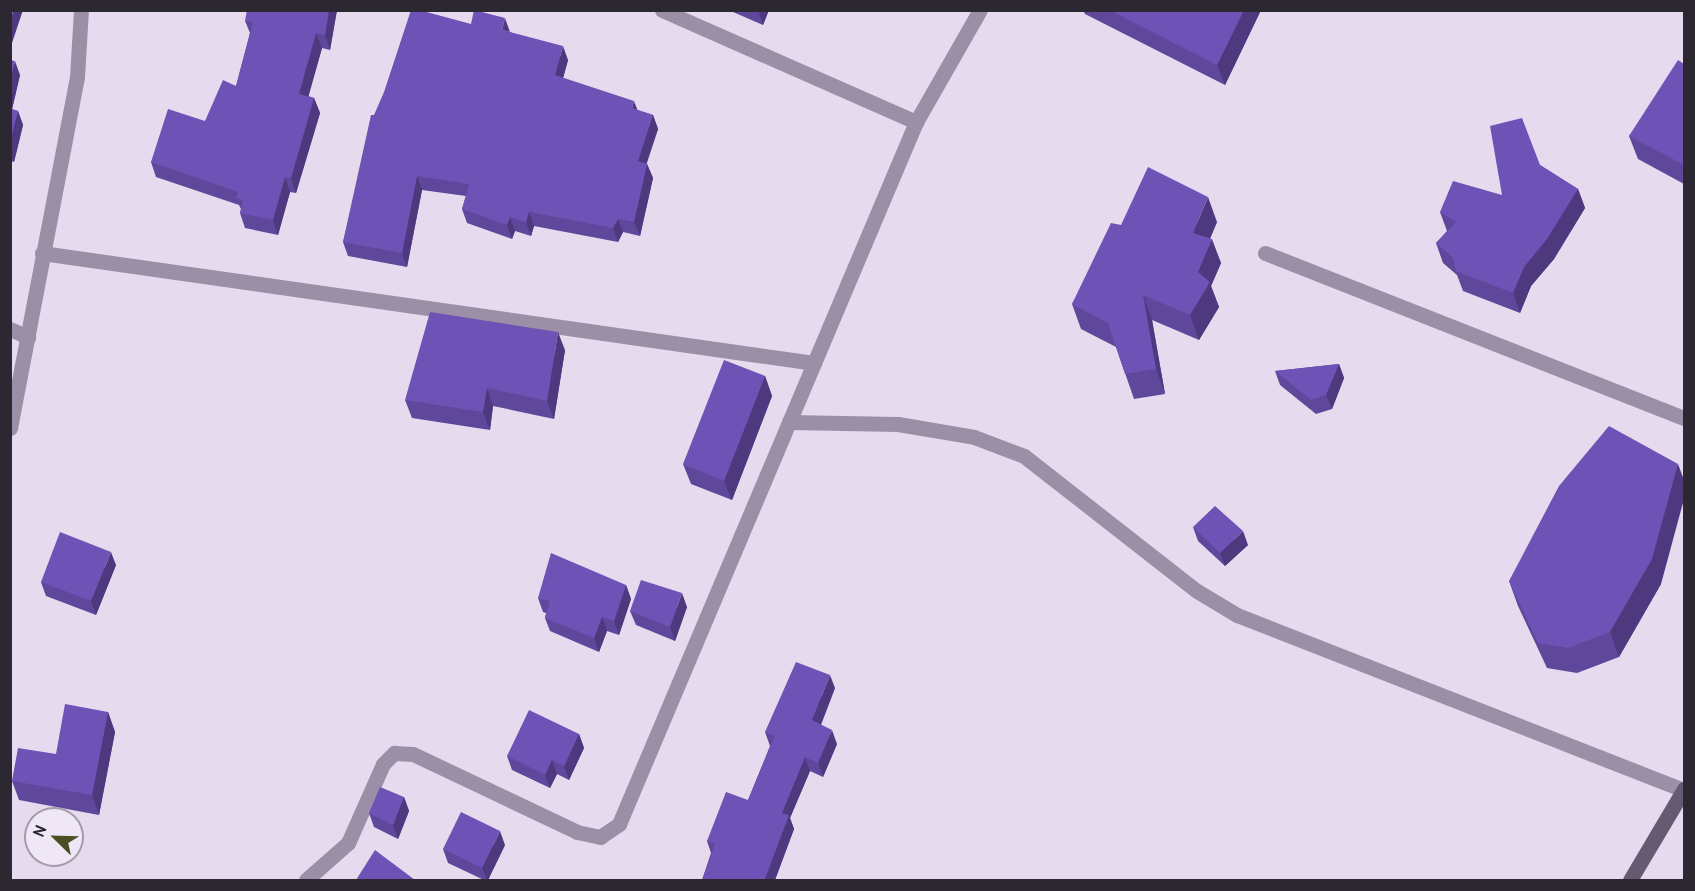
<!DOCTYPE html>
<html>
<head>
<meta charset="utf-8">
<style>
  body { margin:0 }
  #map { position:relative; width:1695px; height:891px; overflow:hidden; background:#e6dbee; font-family:"PT Sans",sans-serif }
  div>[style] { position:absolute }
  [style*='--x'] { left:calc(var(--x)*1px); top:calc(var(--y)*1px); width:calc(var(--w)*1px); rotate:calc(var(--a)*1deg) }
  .lane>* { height:15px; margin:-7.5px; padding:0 7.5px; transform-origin:7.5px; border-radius:7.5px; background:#9b8fa7 }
  .street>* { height:15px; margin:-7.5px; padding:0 7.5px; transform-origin:7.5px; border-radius:7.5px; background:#9b8fa7 }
  .primary>* { height:15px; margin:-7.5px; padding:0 7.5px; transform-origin:7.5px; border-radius:7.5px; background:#645b72 }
  .wall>* { inset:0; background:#5f479c }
  .shaded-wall>* { inset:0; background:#4e397f }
  .building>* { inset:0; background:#6f52b5 }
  span { translate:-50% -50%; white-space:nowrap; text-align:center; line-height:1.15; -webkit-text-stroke:6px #f0e7f6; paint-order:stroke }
  .frame { position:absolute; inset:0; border:12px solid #2c2832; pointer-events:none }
  .north { position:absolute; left:24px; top:807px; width:60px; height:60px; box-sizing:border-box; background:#f0e7f6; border:2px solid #a29ba8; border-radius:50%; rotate:293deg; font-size:16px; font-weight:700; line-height:24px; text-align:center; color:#2c2832 }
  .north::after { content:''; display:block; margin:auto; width:21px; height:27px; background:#494e23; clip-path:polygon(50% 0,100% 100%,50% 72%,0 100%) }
</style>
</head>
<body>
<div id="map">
  <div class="lane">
    <i style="--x:1265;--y:253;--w:450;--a:21.5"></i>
  </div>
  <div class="street">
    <i style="--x:662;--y:10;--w:278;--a:23.8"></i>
    <i style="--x:42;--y:253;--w:780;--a:8.11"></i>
    <i style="--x:10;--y:329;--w:20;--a:24"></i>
    <i style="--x:789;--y:422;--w:109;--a:1.1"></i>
    <i style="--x:898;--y:424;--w:77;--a:9.7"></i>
    <i style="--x:974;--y:437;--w:53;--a:20.8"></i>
    <i style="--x:1024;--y:456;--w:219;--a:38"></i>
    <i style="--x:1197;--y:591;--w:47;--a:31"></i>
    <i style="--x:1237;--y:615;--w:480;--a:21.4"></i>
    <i style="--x:10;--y:428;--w:357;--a:-79.2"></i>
    <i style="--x:77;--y:77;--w:67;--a:-86.6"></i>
    <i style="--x:306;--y:880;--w:56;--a:-41.4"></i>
    <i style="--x:348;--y:843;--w:86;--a:-66.1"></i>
    <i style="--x:383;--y:764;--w:16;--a:-45"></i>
    <i style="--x:394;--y:753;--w:19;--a:3"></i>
    <i style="--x:413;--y:754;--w:182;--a:25.4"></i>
    <i style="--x:577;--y:832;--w:24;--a:12"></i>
    <i style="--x:600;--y:837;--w:23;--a:-34"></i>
    <i style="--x:619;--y:824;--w:762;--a:-67.07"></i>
    <i style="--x:916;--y:122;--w:129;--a:-60.3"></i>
  </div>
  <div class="primary">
    <i style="--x:1630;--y:880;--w:106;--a:-59.3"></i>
  </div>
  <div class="wall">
    <i style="clip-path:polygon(337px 10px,330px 50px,322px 48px,308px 96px,314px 98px,320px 113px,296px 193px,290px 192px,278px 235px,245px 228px,240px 213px,241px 209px,239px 205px,156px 177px,151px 162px,205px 121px,236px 86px,250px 33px,245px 21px)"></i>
    <i style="clip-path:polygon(733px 10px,769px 10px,763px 25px,733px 12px)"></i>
    <i style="clip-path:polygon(1083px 10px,1261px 10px,1225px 85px,1085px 14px)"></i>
    <i style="clip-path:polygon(471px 24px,510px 32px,568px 60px,563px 78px,637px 110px,653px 115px,658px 129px,646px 164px,647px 164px,653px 178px,640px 236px,623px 232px,618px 242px,534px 226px,531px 236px,515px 231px,512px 239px,467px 223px,462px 209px,466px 196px,422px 190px,407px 267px,348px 256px,343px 242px,374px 115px)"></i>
    <i style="clip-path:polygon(10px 60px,20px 75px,12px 109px,18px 111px,23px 125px,14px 162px,10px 161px)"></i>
    <i style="clip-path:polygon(1684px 64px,1684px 184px,1638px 159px,1629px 136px)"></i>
    <i style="clip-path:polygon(1540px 165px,1578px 189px,1585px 208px,1554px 259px,1531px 286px,1520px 313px,1463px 291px,1457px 275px,1443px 263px,1436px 243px,1447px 231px,1440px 212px,1502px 195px)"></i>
    <i style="clip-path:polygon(1217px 222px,1210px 238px,1221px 263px,1211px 286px,1219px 307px,1199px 340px,1152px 320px,1165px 394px,1134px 399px,1116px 347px,1081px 329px,1072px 304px,1121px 225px)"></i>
    <i style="clip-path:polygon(565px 350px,554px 419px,493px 406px,490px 430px,412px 418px,405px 400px)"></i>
    <i style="clip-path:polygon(1339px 364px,1344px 378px,1332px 409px,1316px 414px,1280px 385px,1275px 371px)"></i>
    <i style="clip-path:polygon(765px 376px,772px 396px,732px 500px,691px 484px,683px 464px)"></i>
    <i style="clip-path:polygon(1193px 527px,1248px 545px,1225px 566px,1198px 541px)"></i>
    <i style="clip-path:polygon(116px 565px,96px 615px,46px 596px,41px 582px)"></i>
    <i style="clip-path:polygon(1509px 581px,1661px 584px,1619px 657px,1577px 673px,1547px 668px,1518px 606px)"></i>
    <i style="clip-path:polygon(626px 585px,631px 599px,619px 635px,607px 631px,599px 652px,550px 631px,545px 618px,546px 613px,543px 612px,538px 598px)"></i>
    <i style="clip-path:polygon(687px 607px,675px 641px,636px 625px,630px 611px)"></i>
    <i style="clip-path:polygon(835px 688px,821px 725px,837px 744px,823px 777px,810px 771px,790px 818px,794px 829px,775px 880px,702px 880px,711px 853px,707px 841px,748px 800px,770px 746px,765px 732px)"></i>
    <i style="clip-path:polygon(108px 712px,115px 732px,99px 815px,19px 800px,12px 781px,56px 754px)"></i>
    <i style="clip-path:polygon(579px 734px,584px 748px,569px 780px,557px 774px,550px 788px,512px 770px,507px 756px)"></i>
    <i style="clip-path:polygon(404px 797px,409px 811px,398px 839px,374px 827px,369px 813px)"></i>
    <i style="clip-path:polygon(505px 845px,488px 880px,484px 880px,448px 863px,443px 849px)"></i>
  </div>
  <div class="shaded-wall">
    <i style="clip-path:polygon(14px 10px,23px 10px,10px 49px,10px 20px)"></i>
    <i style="clip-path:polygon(329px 10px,337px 10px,330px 50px,325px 35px)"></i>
    <i style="clip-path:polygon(758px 10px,769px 10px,763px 25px)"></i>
    <i style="clip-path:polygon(1244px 10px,1261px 10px,1225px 85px,1217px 65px)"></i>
    <i style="clip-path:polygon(505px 18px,510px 32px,502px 30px)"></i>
    <i style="clip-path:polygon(316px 33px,322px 48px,305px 109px,299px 94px)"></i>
    <i style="clip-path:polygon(563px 46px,568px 60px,560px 89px,555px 75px)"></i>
    <i style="clip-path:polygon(15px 61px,20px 75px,10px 118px,10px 81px)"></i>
    <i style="clip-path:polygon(314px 98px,320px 113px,296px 193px,291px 178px)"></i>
    <i style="clip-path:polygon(634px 101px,639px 114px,632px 108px)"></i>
    <i style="clip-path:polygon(18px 111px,23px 125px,14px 162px,10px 153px,10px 142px)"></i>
    <i style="clip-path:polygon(653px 115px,658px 129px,643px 175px,638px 161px)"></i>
    <i style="clip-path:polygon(647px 164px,653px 178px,640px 236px,634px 222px)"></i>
    <i style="clip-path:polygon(417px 176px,422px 190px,407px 267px,402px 253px)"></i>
    <i style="clip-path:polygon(285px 177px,290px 192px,278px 235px,273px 220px)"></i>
    <i style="clip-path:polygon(1578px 189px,1585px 208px,1554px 259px,1531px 286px,1520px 313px,1513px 293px,1524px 267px)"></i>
    <i style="clip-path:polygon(1208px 197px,1217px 222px,1202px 258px,1193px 233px)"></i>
    <i style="clip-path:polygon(529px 212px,534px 226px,531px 236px,526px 222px)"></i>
    <i style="clip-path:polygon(510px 217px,515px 231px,512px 239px,507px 225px)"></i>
    <i style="clip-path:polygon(618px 219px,623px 232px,618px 242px,613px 228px)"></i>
    <i style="clip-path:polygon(1212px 239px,1221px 263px,1211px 286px,1219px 307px,1199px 340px,1190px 315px,1198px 272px)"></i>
    <i style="clip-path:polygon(1143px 295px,1152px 320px,1165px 394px,1156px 369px)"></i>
    <i style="clip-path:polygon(558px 332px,565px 350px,554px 419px,547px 401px)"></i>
    <i style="clip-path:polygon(1339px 364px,1344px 378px,1332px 409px,1326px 395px)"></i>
    <i style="clip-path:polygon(765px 376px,772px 396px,732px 500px,724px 481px)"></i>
    <i style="clip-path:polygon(487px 388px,493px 406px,490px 430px,483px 412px)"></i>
    <i style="clip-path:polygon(1678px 464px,1684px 480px,1684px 499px,1661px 584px,1619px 657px,1610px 632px)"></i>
    <i style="clip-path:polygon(1243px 531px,1248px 545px,1225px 566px,1220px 553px)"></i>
    <i style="clip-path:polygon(111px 552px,116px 565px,96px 615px,91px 601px)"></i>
    <i style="clip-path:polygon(626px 585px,631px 599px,619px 635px,614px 621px)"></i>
    <i style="clip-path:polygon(682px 593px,687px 607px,675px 641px,670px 627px)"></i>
    <i style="clip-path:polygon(602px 617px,607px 631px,599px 652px,594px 638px)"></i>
    <i style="clip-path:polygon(830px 675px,835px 688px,817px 734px,812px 720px)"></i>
    <i style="clip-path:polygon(108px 712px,115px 732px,99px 815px,92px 795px)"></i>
    <i style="clip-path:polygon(832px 730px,837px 744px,823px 777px,818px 763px)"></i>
    <i style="clip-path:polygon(579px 734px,584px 748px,569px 780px,564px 766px)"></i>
    <i style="clip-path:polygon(805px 757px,810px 771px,790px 818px,794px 829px,775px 880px,765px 880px,782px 813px)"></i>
    <i style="clip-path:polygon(552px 760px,557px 774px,550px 788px,545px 775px)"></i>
    <i style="clip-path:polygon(404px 797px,409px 811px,398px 839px,393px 825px)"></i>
    <i style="clip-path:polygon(500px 831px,505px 845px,488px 880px,487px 880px,482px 868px)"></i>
  </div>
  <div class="building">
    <i style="clip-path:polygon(10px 10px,14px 10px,10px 20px)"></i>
    <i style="clip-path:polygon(247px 10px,329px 10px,325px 35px,316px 33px,299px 94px,314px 98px,291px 178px,285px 177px,273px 220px,240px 213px,243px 200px,236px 198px,238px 192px,151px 162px,168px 109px,205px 121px,223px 80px,236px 86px,253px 22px,245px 21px)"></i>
    <i style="clip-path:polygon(411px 10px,419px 10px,471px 24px,474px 10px,505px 18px,502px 30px,563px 46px,555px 75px,634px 101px,632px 108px,653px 115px,638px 161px,647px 164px,634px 222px,618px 219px,613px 228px,529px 212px,526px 222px,510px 217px,507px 225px,462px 209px,469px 184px,417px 176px,402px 253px,343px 242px,371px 115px,374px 115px,384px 92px)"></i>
    <i style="clip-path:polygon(1109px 10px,1244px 10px,1217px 65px)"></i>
    <i style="clip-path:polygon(10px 60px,15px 61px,10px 81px)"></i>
    <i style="clip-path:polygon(1678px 60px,1684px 64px,1684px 165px,1629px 136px)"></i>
    <i style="clip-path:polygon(10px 109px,18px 111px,10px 142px)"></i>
    <i style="clip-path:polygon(1522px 118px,1540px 165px,1578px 189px,1547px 239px,1524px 267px,1513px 293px,1456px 271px,1453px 258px,1436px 243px,1456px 222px,1440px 212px,1453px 181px,1502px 195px,1490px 126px)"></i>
    <i style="clip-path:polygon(1148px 167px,1208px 197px,1193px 233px,1212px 239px,1198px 272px,1210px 282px,1190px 315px,1143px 295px,1156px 369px,1125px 374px,1108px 323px,1072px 304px,1111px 223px,1121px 225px)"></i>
    <i style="clip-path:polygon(430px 312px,558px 332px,547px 401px,487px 388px,483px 412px,405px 400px)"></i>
    <i style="clip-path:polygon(724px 360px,765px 376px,724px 481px,683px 464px)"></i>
    <i style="clip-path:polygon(1339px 364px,1326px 395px,1311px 400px,1275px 371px)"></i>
    <i style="clip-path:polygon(1609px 426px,1678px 464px,1652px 559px,1610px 632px,1568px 648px,1538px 643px,1509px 581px,1559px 486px)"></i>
    <i style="clip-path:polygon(1215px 506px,1243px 531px,1220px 553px,1193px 527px)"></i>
    <i style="clip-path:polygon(60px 532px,111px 552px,91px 601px,41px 582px)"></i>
    <i style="clip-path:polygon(551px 553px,626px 585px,614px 621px,602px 617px,594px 638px,545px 618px,550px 601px,538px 598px)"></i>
    <i style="clip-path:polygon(641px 580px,682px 593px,670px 627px,630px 611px)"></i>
    <i style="clip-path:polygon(796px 662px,830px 675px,812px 720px,832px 730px,818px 763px,805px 757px,782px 813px,789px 815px,765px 879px,768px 880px,702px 880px,715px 844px,707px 841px,726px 792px,748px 800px,775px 736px,765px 732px)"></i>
    <i style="clip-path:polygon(65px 704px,108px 712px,92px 795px,12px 781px,18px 748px,56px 754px)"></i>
    <i style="clip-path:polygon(529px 710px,579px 734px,564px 766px,552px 760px,545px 775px,507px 756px)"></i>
    <i style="clip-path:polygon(380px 787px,404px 797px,393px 825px,369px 813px)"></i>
    <i style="clip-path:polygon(461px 812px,500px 831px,482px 868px,443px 849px)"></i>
    <i style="clip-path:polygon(375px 850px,415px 880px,356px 880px)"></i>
  </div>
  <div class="frame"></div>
  <div class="north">N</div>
</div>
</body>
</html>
